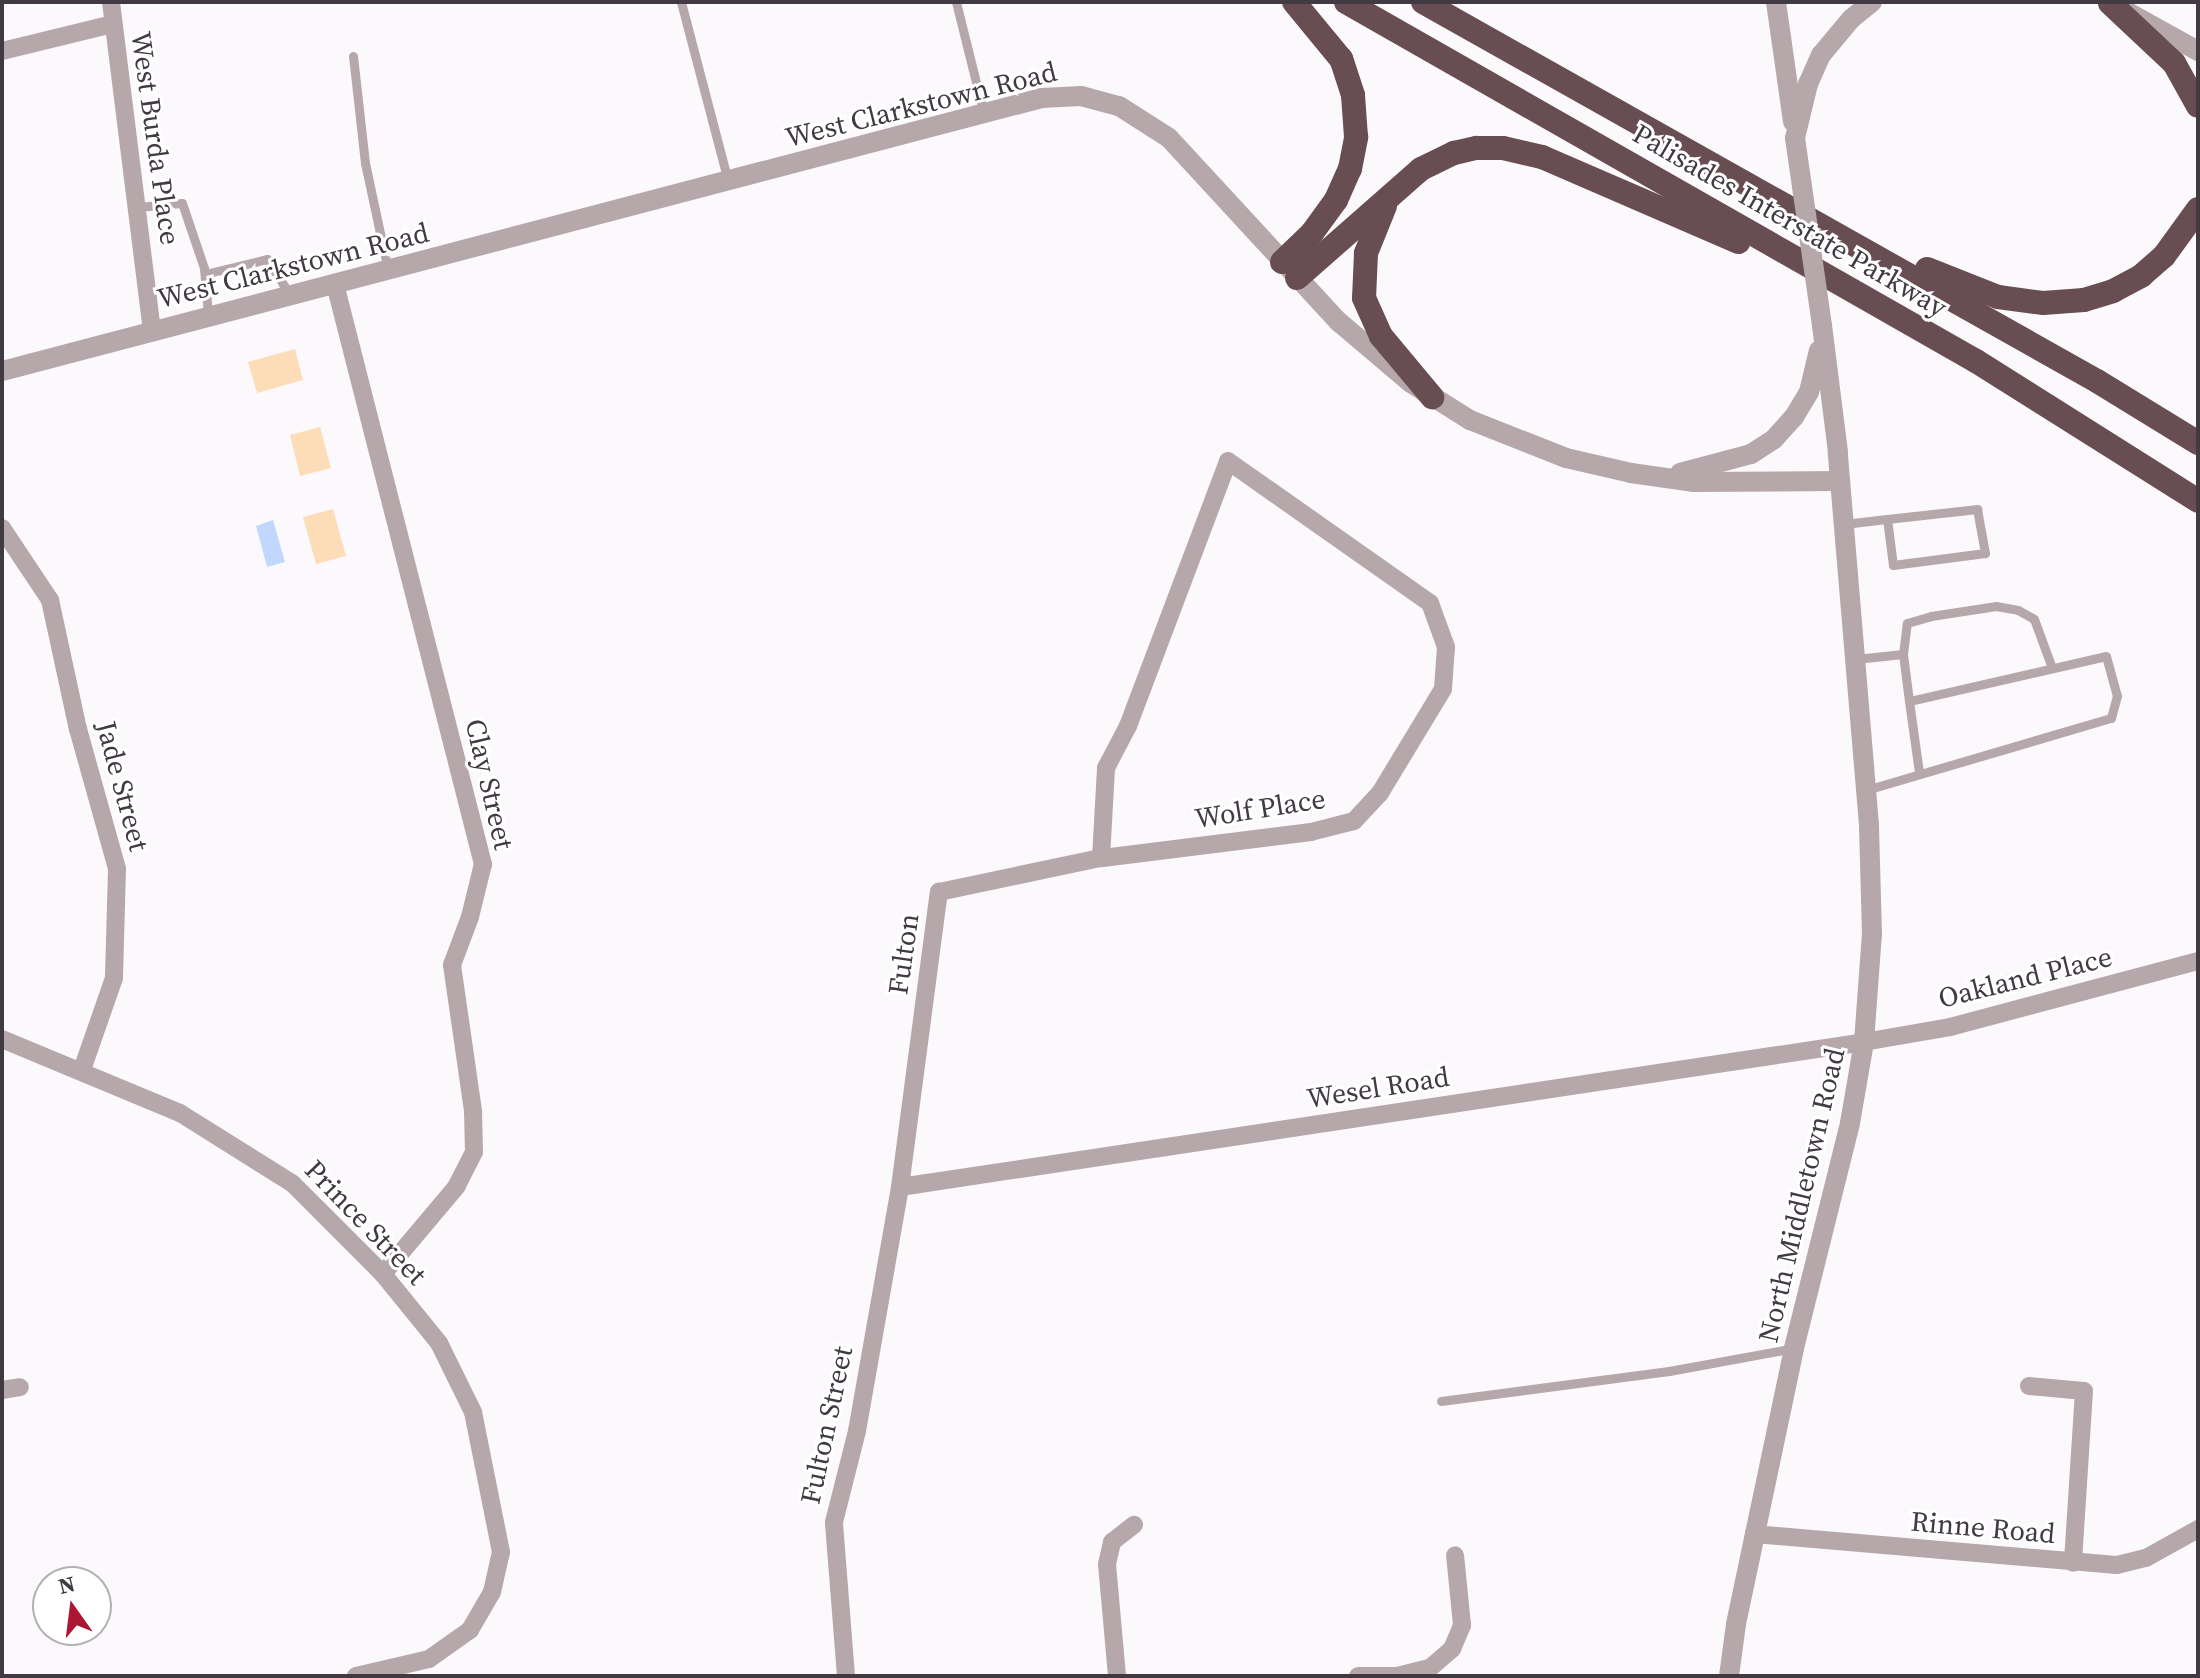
<!DOCTYPE html>
<html>
<head>
<meta charset="utf-8">
<style>
  body { margin:0 }
  #map { position:relative; width:2200px; height:1678px; overflow:hidden; background:#fcf9fd; font-family:"Source Serif 4",serif }
  div>[style] { position:absolute }
  [style*='--x'] { left:calc(var(--x)*1px); top:calc(var(--y)*1px); width:calc(var(--w)*1px); rotate:calc(var(--a)*1deg) }
  .water>* { inset:0; background:#c1d7fe }
  .building>* { inset:0; background:#fdddb8 }
  .service>* { height:9px; margin:-4.5px; padding:0 4.5px; transform-origin:4.5px; border-radius:4.5px; background:#b6a8aa }
  .minor>* { height:18px; margin:-9px; padding:0 9px; transform-origin:9px; border-radius:9px; background:#b6a8aa }
  .tertiary>* { height:20px; margin:-10px; padding:0 10px; transform-origin:10px; border-radius:10px; background:#b6a8aa }
  .motorway>* { height:24px; margin:-12px; padding:0 12px; transform-origin:12px; border-radius:12px; background:#684d52 }
  .tertiary-bridge>* { height:20px; margin:-10px; padding:0 10px; transform-origin:10px; border-radius:10px; background:#b6a8aa }
  span { translate:-50% -50%; white-space:nowrap; text-align:center; line-height:1.15; -webkit-text-stroke:6px #fff; paint-order:stroke }
  .street-label { font-size:28px; color:#413a43 }
  .frame { position:absolute; inset:0; border:4px solid #413a43; pointer-events:none }
  .north { position:absolute; left:32px; top:1566px; width:80px; height:80px; box-sizing:border-box; background:#fff; border:2px solid #b3b0b4; border-radius:50%; rotate:346deg; font-size:22px; font-weight:700; line-height:32px; text-align:center; color:#413a43 }
  .north::after { content:''; display:block; margin:auto; width:28px; height:36px; background:#ab1632; clip-path:polygon(50% 0,100% 100%,50% 72%,0 100%) }
</style>
</head>
<body>
<div id="map">
  <div class="water">
    <i style="clip-path:polygon(273px 520px,285px 562px,267px 567px,256px 526px)"></i>
  </div>
  <div class="building">
    <i style="clip-path:polygon(295px 349px,303px 380px,257px 393px,248px 362px)"></i>
    <i style="clip-path:polygon(320px 427px,331px 468px,300px 476px,290px 435px)"></i>
    <i style="clip-path:polygon(333px 509px,346px 556px,316px 564px,303px 517px)"></i>
  </div>
  <div class="service">
    <i style="--x:681;--y:2;--w:185;--a:75.3"></i>
    <i style="--x:956;--y:2;--w:115;--a:76"></i>
    <i style="--x:353;--y:56;--w:108;--a:83.6"></i>
    <i style="--x:365;--y:163;--w:109;--a:77.9"></i>
    <i style="--x:138;--y:207;--w:44;--a:-5.2"></i>
    <i style="--x:182;--y:203;--w:69;--a:71.3"></i>
    <i style="--x:204;--y:268;--w:47;--a:85.1"></i>
    <i style="--x:205;--y:274;--w:64;--a:-13.6"></i>
    <i style="--x:267;--y:259;--w:43;--a:57.4"></i>
    <i style="--x:1844;--y:524;--w:43;--a:-6.6"></i>
    <i style="--x:1887;--y:519;--w:91;--a:-6.3"></i>
    <i style="--x:1977;--y:509;--w:45;--a:79.7"></i>
    <i style="--x:1985;--y:553;--w:93;--a:172.6"></i>
    <i style="--x:1893;--y:565;--w:46;--a:-97.4"></i>
    <i style="--x:1856;--y:659;--w:47;--a:-6.1"></i>
    <i style="--x:1909;--y:701;--w:47;--a:-97.3"></i>
    <i style="--x:1903;--y:654;--w:31;--a:-83"></i>
    <i style="--x:1907;--y:623;--w:25;--a:-16"></i>
    <i style="--x:1931;--y:616;--w:66;--a:-8.7"></i>
    <i style="--x:1996;--y:606;--w:22;--a:10"></i>
    <i style="--x:2018;--y:610;--w:18;--a:29"></i>
    <i style="--x:2034;--y:619;--w:52;--a:69.8"></i>
    <i style="--x:1866;--y:790;--w:255;--a:-16.4"></i>
    <i style="--x:2111;--y:718;--w:23;--a:-75"></i>
    <i style="--x:2117;--y:696;--w:41;--a:-105.4"></i>
    <i style="--x:2106;--y:656;--w:202;--a:167.1"></i>
    <i style="--x:1909;--y:701;--w:72;--a:82"></i>
    <i style="--x:1441;--y:1401;--w:230;--a:-7.5"></i>
    <i style="--x:1669;--y:1371;--w:127;--a:-10.4"></i>
  </div>
  <div class="minor">
    <i style="--x:111;--y:2;--w:330;--a:82.9"></i>
    <i style="--x:2;--y:51;--w:114;--a:-13.7"></i>
    <i style="--x:335;--y:284;--w:599;--a:75.69"></i>
    <i style="--x:483;--y:864;--w:55;--a:103.8"></i>
    <i style="--x:470;--y:917;--w:51;--a:110.6"></i>
    <i style="--x:452;--y:965;--w:148;--a:81.8"></i>
    <i style="--x:473;--y:1111;--w:41;--a:88.6"></i>
    <i style="--x:474;--y:1152;--w:38;--a:117"></i>
    <i style="--x:457;--y:1186;--w:115;--a:130.1"></i>
    <i style="--x:1228;--y:461;--w:247;--a:35.1"></i>
    <i style="--x:1430;--y:603;--w:47;--a:70"></i>
    <i style="--x:1446;--y:647;--w:42;--a:94.1"></i>
    <i style="--x:1443;--y:689;--w:122;--a:121.2"></i>
    <i style="--x:1380;--y:793;--w:38;--a:133"></i>
    <i style="--x:1354;--y:821;--w:44;--a:165.7"></i>
    <i style="--x:1311;--y:832;--w:212;--a:172.9"></i>
    <i style="--x:1101;--y:858;--w:90;--a:-86.8"></i>
    <i style="--x:1106;--y:768;--w:47;--a:-62.4"></i>
    <i style="--x:1128;--y:726;--w:283;--a:-69.3"></i>
    <i style="--x:2;--y:528;--w:87;--a:56.3"></i>
    <i style="--x:50;--y:600;--w:132;--a:77.8"></i>
    <i style="--x:78;--y:729;--w:145;--a:74.4"></i>
    <i style="--x:117;--y:869;--w:109;--a:91.6"></i>
    <i style="--x:114;--y:978;--w:97;--a:109.2"></i>
    <i style="--x:2;--y:1039;--w:193;--a:22.6"></i>
    <i style="--x:180;--y:1113;--w:133;--a:32.1"></i>
    <i style="--x:293;--y:1184;--w:127;--a:45"></i>
    <i style="--x:383;--y:1274;--w:89;--a:50.9"></i>
    <i style="--x:439;--y:1343;--w:77;--a:63.8"></i>
    <i style="--x:473;--y:1412;--w:143;--a:78.7"></i>
    <i style="--x:501;--y:1552;--w:41;--a:102.7"></i>
    <i style="--x:492;--y:1592;--w:44;--a:120.1"></i>
    <i style="--x:470;--y:1630;--w:50;--a:144.7"></i>
    <i style="--x:429;--y:1659;--w:75;--a:166.9"></i>
    <i style="--x:900;--y:1187;--w:975;--a:-8.55"></i>
    <i style="--x:1864;--y:1042;--w:87;--a:-9.9"></i>
    <i style="--x:1950;--y:1027;--w:257;--a:-14.9"></i>
    <i style="--x:2029;--y:1386;--w:55;--a:5.2"></i>
    <i style="--x:2084;--y:1391;--w:172;--a:93.7"></i>
    <i style="--x:2;--y:1390;--w:18;--a:-9"></i>
    <i style="--x:1754;--y:1534;--w:364;--a:4.9"></i>
    <i style="--x:2117;--y:1565;--w:30;--a:-14"></i>
    <i style="--x:2146;--y:1558;--w:60;--a:-29.1"></i>
    <i style="--x:846;--y:1676;--w:154;--a:-94.5"></i>
    <i style="--x:834;--y:1522;--w:94;--a:-75.8"></i>
    <i style="--x:857;--y:1431;--w:248;--a:-80"></i>
    <i style="--x:900;--y:1187;--w:298;--a:-82.5"></i>
    <i style="--x:939;--y:892;--w:166;--a:-11.9"></i>
    <i style="--x:1117;--y:1676;--w:112;--a:-95.1"></i>
    <i style="--x:1107;--y:1564;--w:23;--a:-77"></i>
    <i style="--x:1112;--y:1542;--w:28;--a:-38"></i>
    <i style="--x:1358;--y:1676;--w:39;--a:0"></i>
    <i style="--x:1397;--y:1676;--w:34;--a:-14"></i>
    <i style="--x:1430;--y:1668;--w:29;--a:-41"></i>
    <i style="--x:1452;--y:1649;--w:26;--a:-67"></i>
    <i style="--x:1462;--y:1625;--w:70;--a:-95.7"></i>
  </div>
  <div class="tertiary">
    <i style="--x:1776;--y:2;--w:121;--a:81.9"></i>
    <i style="--x:2124;--y:10;--w:85;--a:29"></i>
    <i style="--x:1795;--y:138;--w:56;--a:-76.5"></i>
    <i style="--x:1808;--y:84;--w:32;--a:-66"></i>
    <i style="--x:1821;--y:55;--w:47;--a:-50.2"></i>
    <i style="--x:1851;--y:19;--w:27;--a:-39"></i>
    <i style="--x:2;--y:371;--w:1075;--a:-14.71"></i>
    <i style="--x:1042;--y:98;--w:39;--a:-3"></i>
    <i style="--x:1081;--y:96;--w:39;--a:15"></i>
    <i style="--x:1119;--y:106;--w:59;--a:32.6"></i>
    <i style="--x:1169;--y:138;--w:251;--a:47.3"></i>
    <i style="--x:1339;--y:322;--w:94;--a:40.3"></i>
    <i style="--x:1411;--y:383;--w:70;--a:32.1"></i>
    <i style="--x:1470;--y:420;--w:103;--a:21.6"></i>
    <i style="--x:1566;--y:458;--w:67;--a:13"></i>
    <i style="--x:1631;--y:473;--w:64;--a:8.1"></i>
    <i style="--x:1694;--y:482;--w:146;--a:-0.4"></i>
    <i style="--x:1680;--y:473;--w:73;--a:-15"></i>
    <i style="--x:1751;--y:454;--w:27;--a:-33"></i>
    <i style="--x:1774;--y:439;--w:30;--a:-48"></i>
    <i style="--x:1794;--y:417;--w:29;--a:-59"></i>
    <i style="--x:1809;--y:392;--w:43;--a:-76.6"></i>
    <i style="--x:1729;--y:1676;--w:52;--a:-82.3"></i>
    <i style="--x:1736;--y:1624;--w:282;--a:-78.1"></i>
    <i style="--x:1794;--y:1348;--w:232;--a:-76"></i>
    <i style="--x:1850;--y:1123;--w:82;--a:-80.2"></i>
    <i style="--x:1864;--y:1042;--w:108;--a:-85.8"></i>
    <i style="--x:1872;--y:934;--w:109;--a:-91.6"></i>
    <i style="--x:1869;--y:825;--w:374;--a:-94.8"></i>
    <i style="--x:1838;--y:452;--w:127;--a:-97.2"></i>
  </div>
  <div class="motorway">
    <i style="--x:1346;--y:2;--w:725;--a:29.68"></i>
    <i style="--x:1976;--y:361;--w:262;--a:32.2"></i>
    <i style="--x:1423;--y:2;--w:773;--a:29.35"></i>
    <i style="--x:2097;--y:381;--w:119;--a:31.5"></i>
    <i style="--x:2110;--y:3;--w:88;--a:43.2"></i>
    <i style="--x:2174;--y:63;--w:49;--a:60.8"></i>
    <i style="--x:1385;--y:206;--w:51;--a:112"></i>
    <i style="--x:1366;--y:253;--w:45;--a:92.5"></i>
    <i style="--x:1364;--y:298;--w:42;--a:65.9"></i>
    <i style="--x:1381;--y:336;--w:80;--a:50.1"></i>
    <i style="--x:1282;--y:262;--w:42;--a:-44"></i>
    <i style="--x:1312;--y:233;--w:41;--a:-54"></i>
    <i style="--x:1336;--y:200;--w:34;--a:-66"></i>
    <i style="--x:1350;--y:169;--w:33;--a:-79"></i>
    <i style="--x:1356;--y:137;--w:42;--a:-94.1"></i>
    <i style="--x:1353;--y:95;--w:38;--a:-108"></i>
    <i style="--x:1341;--y:59;--w:74;--a:-129.5"></i>
    <i style="--x:1927;--y:269;--w:76;--a:21.5"></i>
    <i style="--x:1998;--y:297;--w:45;--a:7.6"></i>
    <i style="--x:2043;--y:303;--w:41;--a:-4.2"></i>
    <i style="--x:2084;--y:300;--w:30;--a:-17"></i>
    <i style="--x:2113;--y:291;--w:32;--a:-28"></i>
    <i style="--x:2141;--y:276;--w:30;--a:-41"></i>
    <i style="--x:2164;--y:256;--w:58;--a:-54.1"></i>
    <i style="--x:1297;--y:278;--w:165;--a:-41.3"></i>
    <i style="--x:1421;--y:169;--w:37;--a:-26"></i>
    <i style="--x:1454;--y:153;--w:23;--a:-13"></i>
    <i style="--x:1476;--y:148;--w:27;--a:0"></i>
    <i style="--x:1503;--y:148;--w:40;--a:13"></i>
    <i style="--x:1542;--y:157;--w:214;--a:23.4"></i>
  </div>
  <div class="tertiary-bridge">
    <i style="--x:1795;--y:138;--w:190;--a:81.8"></i>
  </div>
  <div class="street-label">
    <span style="left:921px;top:104px;rotate:-14deg">West Clarkstown Road</span>
    <span style="left:156px;top:138px;rotate:82deg">West Burda Place</span>
    <span style="left:1790px;top:220px;rotate:30deg">Palisades Interstate Parkway</span>
    <span style="left:293px;top:265px;rotate:-14deg">West Clarkstown Road</span>
    <span style="left:490px;top:784px;rotate:77deg">Clay Street</span>
    <span style="left:123px;top:786px;rotate:75deg">Jade Street</span>
    <span style="left:1260px;top:808px;rotate:-9deg">Wolf Place</span>
    <span style="left:903px;top:954px;rotate:-82deg">Fulton</span>
    <span style="left:2025px;top:977px;rotate:-14deg">Oakland Place</span>
    <span style="left:1378px;top:1087px;rotate:-9deg">Wesel Road</span>
    <span style="left:1801px;top:1195px;rotate:-77deg">North Middletown Road</span>
    <span style="left:366px;top:1222px;rotate:46deg">Prince Street</span>
    <span style="left:826px;top:1425px;rotate:-78deg">Fulton Street</span>
    <span style="left:1983px;top:1527px;rotate:5deg">Rinne Road</span>
  </div>
  <div class="frame"></div>
  <div class="north">N</div>
</div>
</body>
</html>
